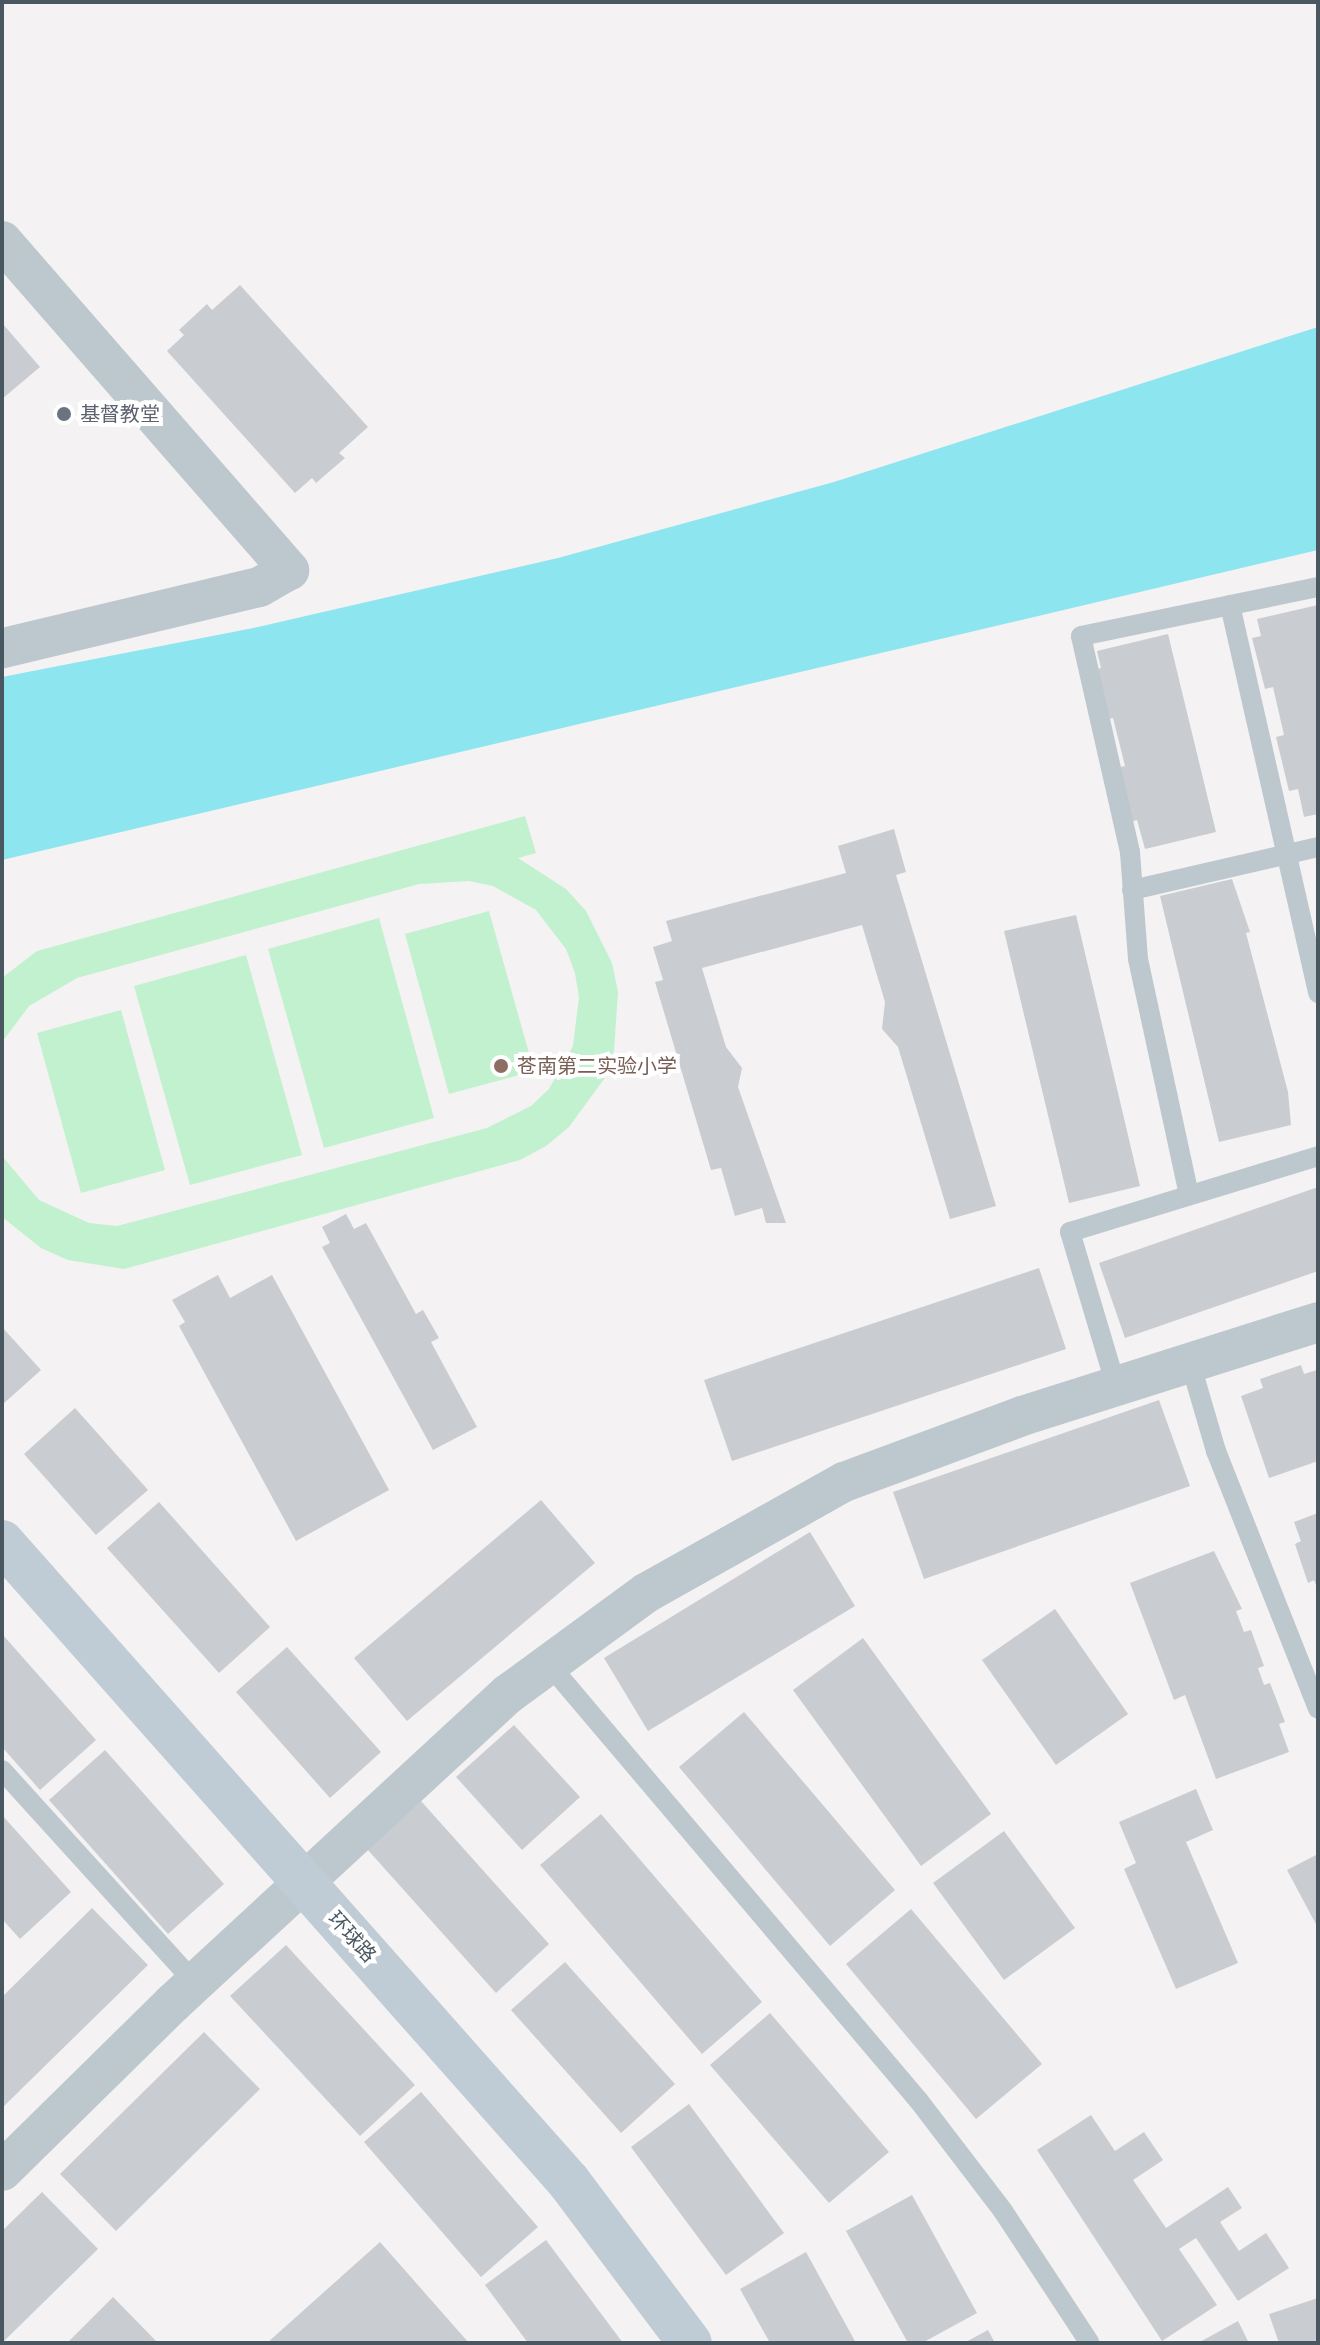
<!DOCTYPE html>
<html>
<head>
<meta charset="utf-8">
<style>
  body { margin:0 }
  #map { position:relative; width:1320px; height:2345px; overflow:hidden; background:#f4f2f2; font-family:"PT Sans Narrow","Noto Sans SC",sans-serif }
  div>[style] { position:absolute }
  [style*='--x'] { left:calc(var(--x)*1px); top:calc(var(--y)*1px); width:calc(var(--w)*1px); rotate:calc(var(--a)*1deg) }
  .green>* { inset:0; background:#c1f1ce }
  .water>* { inset:0; background:#8de5ef }
  .building>* { inset:0; background:#c9cdd1 }
  .lane>* { height:20px; margin:-10px; padding:0 10px; transform-origin:10px; border-radius:10px; background:#bdc8ce }
  .street>* { height:40px; margin:-20px; padding:0 20px; transform-origin:20px; border-radius:20px; background:#bdc8ce }
  .secondary>* { height:44px; margin:-22px; padding:0 22px; transform-origin:22px; border-radius:22px; background:#bfccd5 }
  .dots>* { width:22px; height:22px; translate:-50% -50%; box-sizing:border-box; border:4px solid #fff; border-radius:50% }
  span { translate:-50% -50%; white-space:nowrap; text-align:center; line-height:1.15; -webkit-text-stroke:8px #fff; paint-order:stroke }
  .worship-label { font-size:20px; color:#5b616d }
  .left { translate:0 -50%; text-align:left }
  .education-label { font-size:20px; color:#785e54 }
  .street-label { font-size:20px; color:#495760 }
  .frame { position:absolute; inset:0; border:4px solid #495760; pointer-events:none }
</style>
</head>
<body>
<div id="map">
  <div class="green">
    <i style="clip-path:polygon(525px 816px,536px 853px,518px 858px,566px 889px,586px 911px,612px 963px,618px 992px,614px 1051px,604px 1079px,569px 1127px,546px 1146px,520px 1160px,124px 1269px,68px 1260px,41px 1248px,2px 1217px,2px 1156px,39px 1200px,89px 1223px,117px 1226px,487px 1128px,531px 1106px,549px 1089px,573px 1046px,579px 997px,575px 973px,566px 949px,536px 910px,493px 886px,469px 881px,419px 884px,77px 978px,29px 1006px,2px 1042px,2px 978px,37px 951px)"></i>
    <i style="clip-path:polygon(489px 911px,534px 1071px,449px 1094px,405px 934px)"></i>
    <i style="clip-path:polygon(379px 918px,434px 1118px,324px 1148px,268px 949px)"></i>
    <i style="clip-path:polygon(246px 955px,302px 1155px,190px 1185px,134px 986px)"></i>
    <i style="clip-path:polygon(121px 1010px,165px 1170px,81px 1193px,37px 1033px)"></i>
  </div>
  <div class="water">
    <i style="clip-path:polygon(1318px 327px,1318px 550px,2px 860px,2px 677px,258px 627px,558px 558px,834px 482px)"></i>
  </div>
  <div class="building">
    <i style="clip-path:polygon(240px 285px,368px 427px,339px 453px,345px 458px,316px 483px,312px 478px,295px 493px,167px 351px,184px 335px,179px 330px,207px 304px,212px 310px)"></i>
    <i style="clip-path:polygon(2px 323px,40px 367px,2px 399px)"></i>
    <i style="clip-path:polygon(1318px 605px,1318px 814px,1304px 817px,1298px 789px,1289px 791px,1276px 737px,1284px 735px,1273px 687px,1265px 689px,1252px 638px,1261px 636px,1257px 619px)"></i>
    <i style="clip-path:polygon(1168px 634px,1216px 832px,1145px 849px,1137px 820px,1129px 822px,1116px 768px,1125px 766px,1113px 718px,1104px 720px,1093px 670px,1101px 668px,1097px 651px)"></i>
    <i style="clip-path:polygon(894px 829px,906px 872px,896px 875px,996px 1206px,950px 1219px,898px 1047px,882px 1029px,885px 1002px,862px 925px,702px 968px,726px 1047px,742px 1068px,738px 1087px,786px 1223px,766px 1223px,762px 1208px,735px 1216px,721px 1168px,711px 1170px,655px 982px,663px 980px,653px 947px,672px 941px,666px 921px,846px 873px,838px 846px)"></i>
    <i style="clip-path:polygon(1232px 879px,1250px 932px,1246px 933px,1288px 1092px,1291px 1125px,1219px 1142px,1160px 896px)"></i>
    <i style="clip-path:polygon(1076px 915px,1140px 1186px,1069px 1203px,1004px 931px)"></i>
    <i style="clip-path:polygon(1318px 1187px,1318px 1271px,1125px 1338px,1099px 1263px)"></i>
    <i style="clip-path:polygon(346px 1214px,354px 1229px,366px 1223px,416px 1314px,423px 1310px,439px 1338px,431px 1342px,477px 1427px,433px 1450px,322px 1247px,330px 1243px,322px 1227px)"></i>
    <i style="clip-path:polygon(1039px 1268px,1066px 1349px,732px 1461px,704px 1380px)"></i>
    <i style="clip-path:polygon(218px 1275px,230px 1298px,272px 1275px,389px 1490px,296px 1541px,179px 1326px,185px 1322px,172px 1300px)"></i>
    <i style="clip-path:polygon(2px 1327px,41px 1370px,2px 1405px)"></i>
    <i style="clip-path:polygon(1318px 1360px,1318px 1461px,1269px 1478px,1241px 1396px,1263px 1388px,1260px 1379px,1301px 1365px,1304px 1374px,1317px 1370px)"></i>
    <i style="clip-path:polygon(1159px 1400px,1190px 1486px,924px 1579px,893px 1492px)"></i>
    <i style="clip-path:polygon(75px 1408px,148px 1490px,96px 1535px,24px 1454px)"></i>
    <i style="clip-path:polygon(541px 1500px,595px 1563px,407px 1721px,354px 1658px)"></i>
    <i style="clip-path:polygon(159px 1502px,270px 1627px,219px 1673px,107px 1548px)"></i>
    <i style="clip-path:polygon(1318px 1513px,1318px 1590px,1314px 1580px,1308px 1583px,1295px 1544px,1301px 1541px,1294px 1522px)"></i>
    <i style="clip-path:polygon(810px 1532px,855px 1606px,648px 1731px,604px 1658px)"></i>
    <i style="clip-path:polygon(1214px 1551px,1242px 1609px,1236px 1611px,1244px 1632px,1251px 1630px,1264px 1666px,1258px 1668px,1264px 1685px,1270px 1683px,1285px 1722px,1279px 1724px,1289px 1752px,1216px 1779px,1185px 1695px,1174px 1700px,1130px 1583px)"></i>
    <i style="clip-path:polygon(1055px 1609px,1128px 1714px,1056px 1765px,982px 1660px)"></i>
    <i style="clip-path:polygon(2px 1634px,96px 1740px,40px 1790px,2px 1747px)"></i>
    <i style="clip-path:polygon(863px 1638px,991px 1814px,921px 1866px,793px 1690px)"></i>
    <i style="clip-path:polygon(287px 1647px,381px 1752px,330px 1798px,236px 1692px)"></i>
    <i style="clip-path:polygon(744px 1712px,895px 1890px,830px 1946px,679px 1767px)"></i>
    <i style="clip-path:polygon(514px 1725px,580px 1797px,522px 1850px,456px 1777px)"></i>
    <i style="clip-path:polygon(105px 1750px,224px 1884px,168px 1934px,49px 1800px)"></i>
    <i style="clip-path:polygon(1196px 1789px,1213px 1830px,1186px 1842px,1238px 1963px,1176px 1989px,1124px 1869px,1136px 1863px,1119px 1822px)"></i>
    <i style="clip-path:polygon(421px 1801px,549px 1944px,496px 1993px,367px 1849px)"></i>
    <i style="clip-path:polygon(601px 1814px,762px 2002px,702px 2054px,540px 1865px)"></i>
    <i style="clip-path:polygon(2px 1815px,71px 1892px,20px 1939px,2px 1919px)"></i>
    <i style="clip-path:polygon(1004px 1831px,1075px 1928px,1004px 1980px,933px 1883px)"></i>
    <i style="clip-path:polygon(1318px 1854px,1318px 1928px,1287px 1870px)"></i>
    <i style="clip-path:polygon(92px 1908px,148px 1965px,2px 2108px,2px 1997px)"></i>
    <i style="clip-path:polygon(911px 1909px,1042px 2064px,976px 2119px,846px 1964px)"></i>
    <i style="clip-path:polygon(286px 1945px,415px 2085px,360px 2136px,230px 1996px)"></i>
    <i style="clip-path:polygon(565px 1962px,675px 2084px,621px 2133px,511px 2010px)"></i>
    <i style="clip-path:polygon(770px 2013px,889px 2152px,829px 2203px,710px 2065px)"></i>
    <i style="clip-path:polygon(204px 2032px,260px 2089px,116px 2231px,60px 2174px)"></i>
    <i style="clip-path:polygon(421px 2092px,538px 2227px,481px 2277px,364px 2142px)"></i>
    <i style="clip-path:polygon(689px 2104px,784px 2233px,726px 2275px,631px 2147px)"></i>
    <i style="clip-path:polygon(1091px 2115px,1115px 2151px,1144px 2132px,1163px 2160px,1133px 2180px,1166px 2228px,1228px 2187px,1242px 2208px,1220px 2222px,1239px 2251px,1266px 2233px,1289px 2268px,1238px 2301px,1196px 2238px,1179px 2249px,1217px 2305px,1162px 2341px,1037px 2150px)"></i>
    <i style="clip-path:polygon(42px 2192px,98px 2249px,2px 2343px,2px 2231px)"></i>
    <i style="clip-path:polygon(912px 2195px,977px 2313px,922px 2343px,908px 2343px,846px 2231px)"></i>
    <i style="clip-path:polygon(546px 2240px,623px 2343px,528px 2343px,485px 2285px)"></i>
    <i style="clip-path:polygon(380px 2242px,469px 2343px,267px 2343px)"></i>
    <i style="clip-path:polygon(806px 2252px,856px 2343px,770px 2343px,740px 2289px)"></i>
    <i style="clip-path:polygon(113px 2297px,158px 2343px,67px 2343px)"></i>
    <i style="clip-path:polygon(1318px 2298px,1318px 2343px,1279px 2343px,1269px 2314px)"></i>
    <i style="clip-path:polygon(1238px 2321px,1249px 2343px,1198px 2343px)"></i>
    <i style="clip-path:polygon(988px 2330px,995px 2343px,964px 2343px)"></i>
  </div>
  <div class="lane">
    <i style="--x:1230;--y:605;--w:398;--a:77.2"></i>
    <i style="--x:1132;--y:890;--w:191;--a:-13"></i>
    <i style="--x:1189;--y:1195;--w:241;--a:-102.2"></i>
    <i style="--x:1138;--y:959;--w:107;--a:-94.3"></i>
    <i style="--x:1130;--y:852;--w:221;--a:-102.8"></i>
    <i style="--x:1081;--y:636;--w:242;--a:-11.7"></i>
    <i style="--x:1190;--y:1362;--w:93;--a:73.7"></i>
    <i style="--x:1216;--y:1451;--w:277;--a:68.4"></i>
    <i style="--x:1116;--y:1386;--w:161;--a:-106.6"></i>
    <i style="--x:1070;--y:1232;--w:259;--a:-17"></i>
    <i style="--x:547;--y:1662;--w:575;--a:49.72"></i>
    <i style="--x:919;--y:2101;--w:138;--a:52.6"></i>
    <i style="--x:1003;--y:2211;--w:157;--a:56.7"></i>
    <i style="--x:2;--y:1770;--w:287;--a:47.8"></i>
  </div>
  <div class="street">
    <i style="--x:2;--y:241;--w:437;--a:48.9"></i>
    <i style="--x:289;--y:570;--w:34;--a:150"></i>
    <i style="--x:259;--y:587;--w:264;--a:166.6"></i>
    <i style="--x:2;--y:2171;--w:240;--a:-44.5"></i>
    <i style="--x:173;--y:2003;--w:456;--a:-42.7"></i>
    <i style="--x:508;--y:1694;--w:171;--a:-36.2"></i>
    <i style="--x:646;--y:1593;--w:227;--a:-29.3"></i>
    <i style="--x:844;--y:1482;--w:190;--a:-20.3"></i>
    <i style="--x:1022;--y:1416;--w:311;--a:-17.6"></i>
  </div>
  <div class="secondary">
    <i style="--x:2;--y:1542;--w:855;--a:48.46"></i>
    <i style="--x:569;--y:2182;--w:201;--a:53.1"></i>
  </div>
  <div class="dots">
    <i style="left:64px;top:414px;background:#6b7280"></i>
    <i style="left:501px;top:1066px;background:#8d6e63"></i>
  </div>
  <div class="worship-label">
    <span class="left" style="left:80px;top:414px">基督教堂</span>
  </div>
  <div class="education-label">
    <span class="left" style="left:517px;top:1066px">苍南第二实验小学</span>
  </div>
  <div class="street-label">
    <span style="left:352px;top:1937px;rotate:48deg">环球路</span>
  </div>
  <div class="frame"></div>
</div>
</body>
</html>
